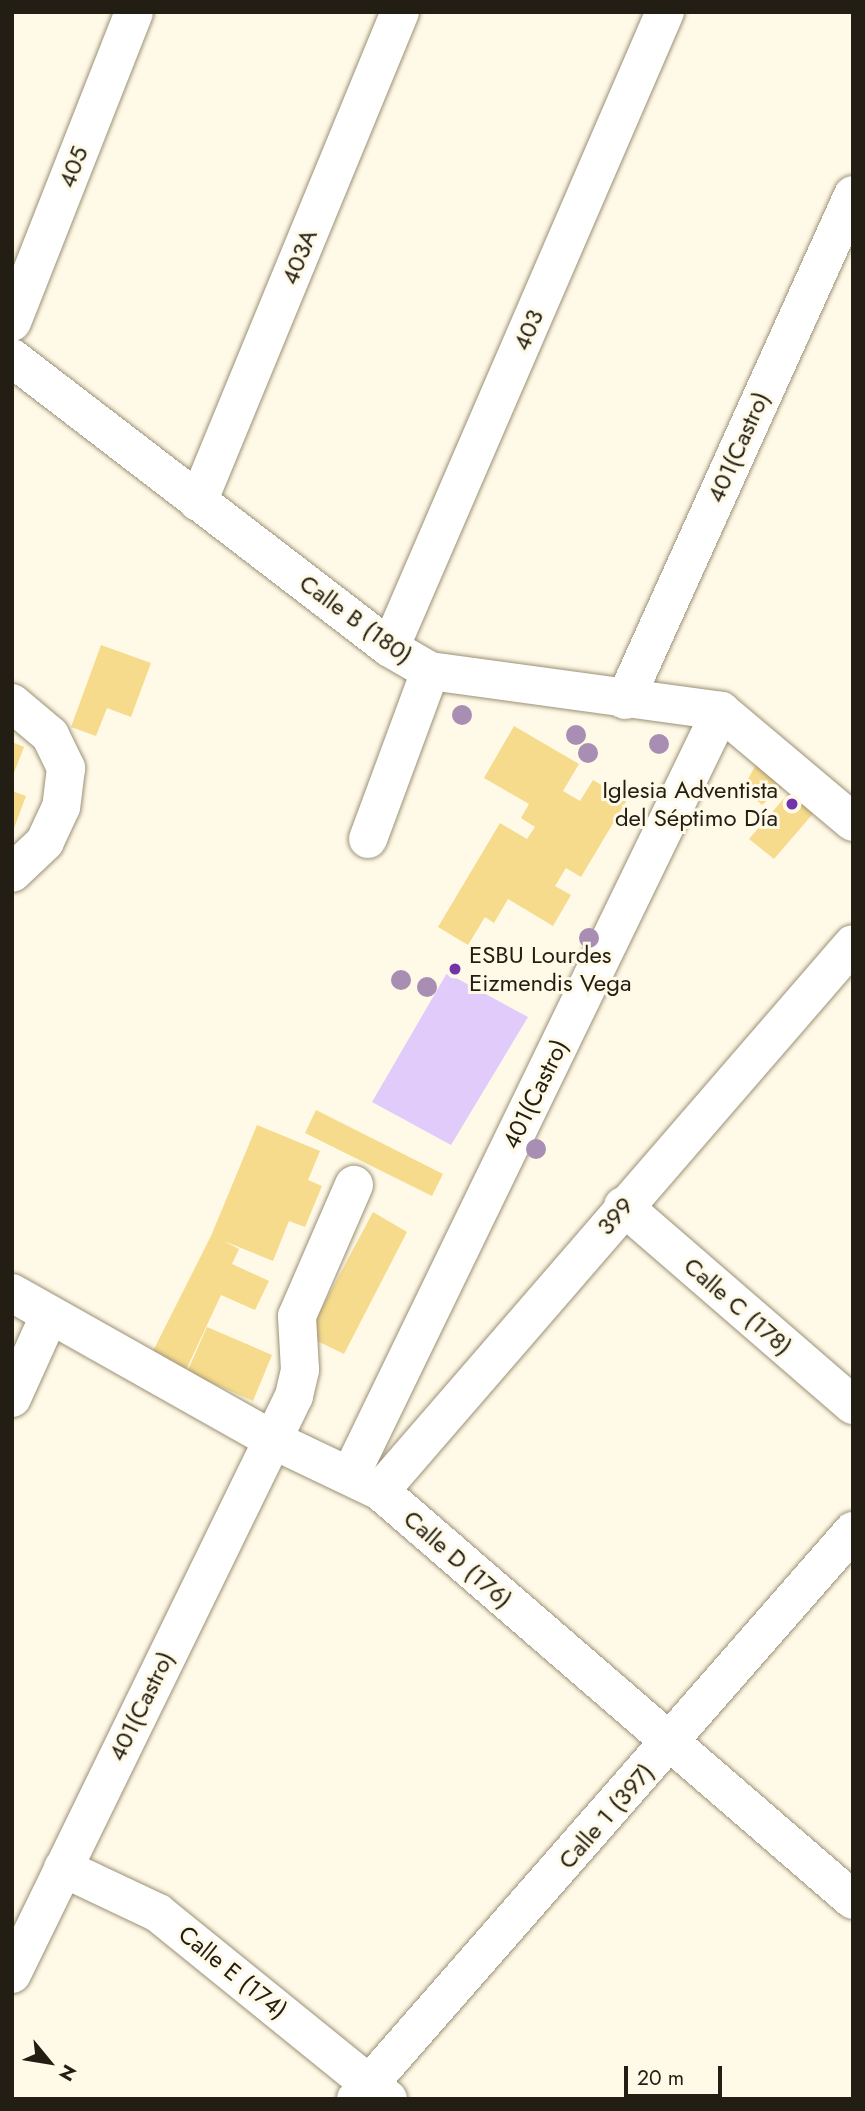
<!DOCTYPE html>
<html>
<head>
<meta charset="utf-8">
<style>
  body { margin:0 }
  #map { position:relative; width:865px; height:2111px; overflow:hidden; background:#fff9e7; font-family:Jost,sans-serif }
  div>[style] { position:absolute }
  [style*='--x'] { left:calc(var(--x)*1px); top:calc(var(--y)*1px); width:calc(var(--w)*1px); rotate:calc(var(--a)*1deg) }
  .green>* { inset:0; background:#e0cbfb }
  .building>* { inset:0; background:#f6db8d }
  .roads { filter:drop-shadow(0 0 2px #9b9176) drop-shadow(0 0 2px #9b9176) }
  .minor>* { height:38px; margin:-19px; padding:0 19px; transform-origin:19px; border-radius:19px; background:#fff }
  .trees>* { width:20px; height:20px; margin:-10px; border-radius:50%; background:#a88eb3 }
  .dots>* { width:19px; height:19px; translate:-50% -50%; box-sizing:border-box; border:4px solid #fff9e7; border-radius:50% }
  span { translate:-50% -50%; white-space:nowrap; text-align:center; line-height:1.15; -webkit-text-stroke:6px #fff9e7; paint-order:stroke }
  .street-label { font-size:24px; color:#221e13 }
  .poi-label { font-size:24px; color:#221e13 }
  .right { translate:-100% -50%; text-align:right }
  .left { translate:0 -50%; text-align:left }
  .frame { position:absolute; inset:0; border:14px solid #221e13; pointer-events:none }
  .north { position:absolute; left:14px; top:2027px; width:70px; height:70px; -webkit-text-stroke:5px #fff9e7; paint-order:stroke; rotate:120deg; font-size:19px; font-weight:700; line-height:28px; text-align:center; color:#221e13 }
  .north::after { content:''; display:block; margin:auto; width:24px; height:32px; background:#221e13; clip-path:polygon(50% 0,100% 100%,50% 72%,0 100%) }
  .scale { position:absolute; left:624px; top:2066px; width:98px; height:32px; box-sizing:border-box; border:4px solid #221e13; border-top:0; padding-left:9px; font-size:21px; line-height:24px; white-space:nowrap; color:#221e13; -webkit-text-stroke:5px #fff9e7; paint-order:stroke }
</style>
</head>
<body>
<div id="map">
  <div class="green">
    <i style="clip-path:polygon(447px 973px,528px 1017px,451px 1145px,372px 1102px)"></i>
  </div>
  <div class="building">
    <i style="clip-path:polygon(101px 645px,151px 663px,131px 717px,107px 708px,96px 736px,71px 727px)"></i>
    <i style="clip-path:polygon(514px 726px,579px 764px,563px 791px,580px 801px,593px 780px,627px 800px,581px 877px,566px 868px,555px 886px,571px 895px,553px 926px,508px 899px,494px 923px,485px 917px,468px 945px,438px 927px,500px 823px,527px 839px,535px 827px,521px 818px,529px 804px,484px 778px)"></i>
    <i style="clip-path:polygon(12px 742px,24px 747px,12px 778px)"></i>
    <i style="clip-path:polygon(758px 761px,787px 783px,762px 805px,743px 788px)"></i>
    <i style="clip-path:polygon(792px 789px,817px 809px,774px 859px,749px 839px)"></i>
    <i style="clip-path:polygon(12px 791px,26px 796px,13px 831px,12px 831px)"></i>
    <i style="clip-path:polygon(316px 1110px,443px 1174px,432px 1196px,305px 1133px)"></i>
    <i style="clip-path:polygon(257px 1125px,320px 1151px,308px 1180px,322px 1186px,305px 1227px,289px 1221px,273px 1261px,224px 1241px,239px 1249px,232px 1264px,269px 1281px,255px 1310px,221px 1295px,186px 1370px,152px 1353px,211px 1236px)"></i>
    <i style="clip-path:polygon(373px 1212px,407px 1232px,344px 1354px,307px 1336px)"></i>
    <i style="clip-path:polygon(207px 1327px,272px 1355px,253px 1401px,187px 1372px)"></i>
  </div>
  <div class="roads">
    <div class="minor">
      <i style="--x:12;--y:322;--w:333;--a:-68.5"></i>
      <i style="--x:12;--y:358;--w:476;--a:37.5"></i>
      <i style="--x:390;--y:648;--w:46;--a:29.9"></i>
      <i style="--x:430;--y:671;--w:294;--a:7.8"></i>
      <i style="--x:721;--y:711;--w:172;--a:40.1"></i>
      <i style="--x:198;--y:502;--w:530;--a:-67.6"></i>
      <i style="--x:390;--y:648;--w:693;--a:-66.62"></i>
      <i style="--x:625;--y:700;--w:554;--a:-65.7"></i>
      <i style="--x:12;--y:703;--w:50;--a:40.1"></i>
      <i style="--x:50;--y:735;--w:37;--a:64"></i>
      <i style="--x:66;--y:768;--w:39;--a:97"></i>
      <i style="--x:61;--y:807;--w:38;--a:115"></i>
      <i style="--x:45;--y:842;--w:45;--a:136.8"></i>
      <i style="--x:368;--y:839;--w:179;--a:-69.7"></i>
      <i style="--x:623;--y:1206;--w:304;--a:40.9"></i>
      <i style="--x:12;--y:1293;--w:297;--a:29.4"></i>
      <i style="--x:271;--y:1439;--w:121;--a:25.5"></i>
      <i style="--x:380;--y:1491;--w:625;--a:40.85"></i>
      <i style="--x:12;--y:1398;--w:90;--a:-65.7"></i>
      <i style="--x:350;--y:1476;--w:850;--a:-64.13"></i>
      <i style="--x:380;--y:1491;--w:723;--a:-49.15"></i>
      <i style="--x:63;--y:1868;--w:105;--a:25.3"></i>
      <i style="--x:158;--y:1913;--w:296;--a:39"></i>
      <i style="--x:12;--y:1974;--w:643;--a:-63.99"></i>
      <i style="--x:294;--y:1396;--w:27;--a:-77"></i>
      <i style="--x:300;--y:1370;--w:54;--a:-93.2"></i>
      <i style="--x:297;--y:1316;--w:143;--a:-66.5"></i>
      <i style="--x:356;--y:2099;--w:755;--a:-48.81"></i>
    </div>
  </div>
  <div class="trees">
    <i style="left:462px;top:715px"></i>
    <i style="left:576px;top:735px"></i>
    <i style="left:659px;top:744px"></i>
    <i style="left:588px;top:753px"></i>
    <i style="left:589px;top:938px"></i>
    <i style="left:401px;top:980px"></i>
    <i style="left:427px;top:987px"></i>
    <i style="left:536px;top:1149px"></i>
  </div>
  <div class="dots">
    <i style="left:792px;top:804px;background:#7334a9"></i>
    <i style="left:455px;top:969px;background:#7334a9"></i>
  </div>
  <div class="street-label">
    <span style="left:73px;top:167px;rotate:-69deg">405</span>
    <span style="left:299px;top:257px;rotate:-68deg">403A</span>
    <span style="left:528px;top:330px;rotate:-67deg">403</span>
    <span style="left:738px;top:447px;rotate:-66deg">401(Castro)</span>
    <span style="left:356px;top:619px;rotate:36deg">Calle B (180)</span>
    <span style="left:535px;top:1094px;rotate:-64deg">401(Castro)</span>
    <span style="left:615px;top:1216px;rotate:-49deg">399</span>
    <span style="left:738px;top:1306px;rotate:41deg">Calle C (178)</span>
    <span style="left:458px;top:1559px;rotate:41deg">Calle D (176)</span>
    <span style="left:141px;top:1706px;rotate:-64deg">401(Castro)</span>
    <span style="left:606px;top:1816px;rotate:-49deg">Calle 1 (397)</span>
    <span style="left:233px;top:1972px;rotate:39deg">Calle E (174)</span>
  </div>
  <div class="poi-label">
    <span class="right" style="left:778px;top:804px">Iglesia Adventista<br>del Séptimo Día</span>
    <span class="left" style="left:469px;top:969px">ESBU Lourdes<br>Eizmendis Vega</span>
  </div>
  <div class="frame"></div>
  <div class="north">N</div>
  <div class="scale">20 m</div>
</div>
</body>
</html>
